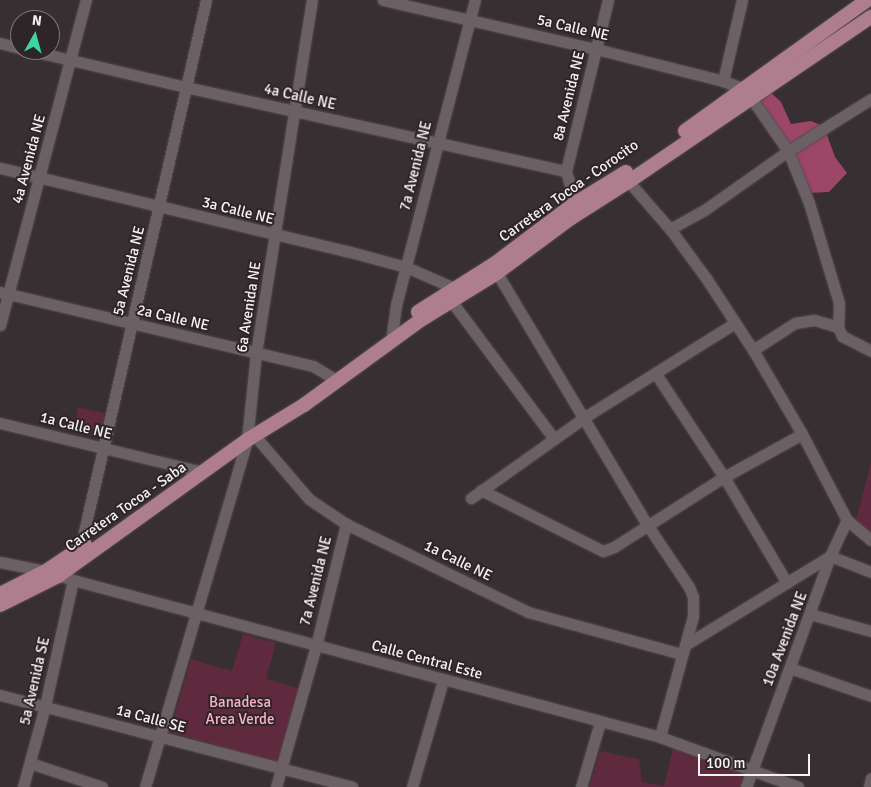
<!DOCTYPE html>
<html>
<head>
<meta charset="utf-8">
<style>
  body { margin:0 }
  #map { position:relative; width:871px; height:787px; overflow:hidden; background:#382f32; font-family:Signika,sans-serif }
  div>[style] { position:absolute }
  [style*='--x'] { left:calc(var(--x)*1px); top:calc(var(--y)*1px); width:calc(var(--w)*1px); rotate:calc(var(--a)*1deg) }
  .green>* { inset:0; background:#5f293e }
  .forest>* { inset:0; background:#9c4668 }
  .roads { filter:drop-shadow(0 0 1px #534b4e) drop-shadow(0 0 1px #534b4e) }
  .minor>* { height:11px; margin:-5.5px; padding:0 5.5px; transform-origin:5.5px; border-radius:5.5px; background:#6b6164 }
  .major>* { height:14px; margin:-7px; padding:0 7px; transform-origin:7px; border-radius:7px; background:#ae7e8f }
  span { translate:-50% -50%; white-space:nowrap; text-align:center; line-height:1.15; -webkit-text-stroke:4px #2e2528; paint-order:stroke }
  .street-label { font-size:15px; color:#f7f1f3 }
  .park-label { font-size:15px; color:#fab1ca }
  .north { position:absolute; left:10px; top:10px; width:50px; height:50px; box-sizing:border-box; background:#2e2528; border:1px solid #7e7779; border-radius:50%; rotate:7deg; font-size:14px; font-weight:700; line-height:20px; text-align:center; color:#f7f1f3 }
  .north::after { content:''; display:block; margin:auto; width:18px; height:22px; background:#40d4a2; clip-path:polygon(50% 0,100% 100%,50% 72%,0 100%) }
  .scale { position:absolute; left:698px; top:754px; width:112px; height:22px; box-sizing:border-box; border:2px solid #f7f1f3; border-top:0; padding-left:6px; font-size:15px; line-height:18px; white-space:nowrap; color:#f7f1f3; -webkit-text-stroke:4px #2e2528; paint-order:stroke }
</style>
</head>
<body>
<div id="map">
  <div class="green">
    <i style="clip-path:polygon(78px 407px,105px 413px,99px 438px,73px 432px)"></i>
    <i style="clip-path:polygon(871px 463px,871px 535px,856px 519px)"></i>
    <i style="clip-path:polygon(243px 634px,276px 643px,266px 679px,300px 689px,278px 763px,170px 732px,191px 659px,232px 671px)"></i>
    <i style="clip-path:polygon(673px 748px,746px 773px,741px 787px,589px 787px,600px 751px,639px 759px,642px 782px,664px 786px)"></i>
  </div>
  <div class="forest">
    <i style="clip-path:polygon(768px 90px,781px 102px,791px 124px,811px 121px,830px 129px,827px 135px,835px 157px,847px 173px,829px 192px,808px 193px,756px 95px)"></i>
  </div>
  <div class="roads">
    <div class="minor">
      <i style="--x:383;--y:0;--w:219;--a:13"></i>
      <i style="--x:596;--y:49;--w:131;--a:14.1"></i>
      <i style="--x:723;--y:81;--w:23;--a:20"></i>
      <i style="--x:745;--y:89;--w:75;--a:55.3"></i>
      <i style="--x:788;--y:151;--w:56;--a:68"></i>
      <i style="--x:809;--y:203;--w:104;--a:73.3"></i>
      <i style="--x:839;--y:303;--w:24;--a:92"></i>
      <i style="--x:838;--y:327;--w:10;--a:66"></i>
      <i style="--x:842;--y:336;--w:33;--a:27"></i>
      <i style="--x:0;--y:43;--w:21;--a:14"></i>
      <i style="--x:28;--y:50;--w:162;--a:13.2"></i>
      <i style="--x:186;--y:87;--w:389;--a:12.5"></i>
      <i style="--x:723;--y:81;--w:83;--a:-76.8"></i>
      <i style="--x:0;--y:168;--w:357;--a:13.5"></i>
      <i style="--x:347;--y:251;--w:61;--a:15.2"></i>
      <i style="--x:406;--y:267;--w:60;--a:23.6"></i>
      <i style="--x:623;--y:175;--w:72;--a:49"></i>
      <i style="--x:670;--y:229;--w:61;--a:53.7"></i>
      <i style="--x:706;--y:278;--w:86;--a:56.9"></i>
      <i style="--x:753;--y:350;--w:97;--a:59.7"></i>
      <i style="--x:802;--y:434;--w:97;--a:62.4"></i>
      <i style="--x:847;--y:520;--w:31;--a:40"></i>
      <i style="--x:577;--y:210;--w:41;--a:-105.8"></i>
      <i style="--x:566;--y:171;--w:176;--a:-76.2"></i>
      <i style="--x:670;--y:229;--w:38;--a:-29"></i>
      <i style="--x:703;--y:211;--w:104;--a:-35.2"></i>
      <i style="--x:788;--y:151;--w:98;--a:-32.1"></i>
      <i style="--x:497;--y:273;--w:295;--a:59.2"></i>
      <i style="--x:648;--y:526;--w:73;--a:56.1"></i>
      <i style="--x:689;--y:587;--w:11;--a:68"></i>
      <i style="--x:693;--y:597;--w:19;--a:90"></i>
      <i style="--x:693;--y:616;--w:125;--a:105.3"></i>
      <i style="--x:0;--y:292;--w:322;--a:13.3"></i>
      <i style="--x:313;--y:366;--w:27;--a:31"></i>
      <i style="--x:452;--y:302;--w:171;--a:53.3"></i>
      <i style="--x:0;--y:325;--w:336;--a:-75.2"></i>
      <i style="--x:391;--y:341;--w:36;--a:-82"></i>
      <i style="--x:396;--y:305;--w:315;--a:-75.5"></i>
      <i style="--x:753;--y:350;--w:50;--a:-32.7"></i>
      <i style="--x:795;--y:323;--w:19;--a:-9"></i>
      <i style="--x:814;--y:320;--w:25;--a:16"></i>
      <i style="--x:656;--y:374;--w:123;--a:56.6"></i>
      <i style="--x:724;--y:477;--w:123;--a:59.3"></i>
      <i style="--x:0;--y:423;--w:201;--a:13.6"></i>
      <i style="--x:195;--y:470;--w:8;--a:23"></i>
      <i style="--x:255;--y:436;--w:83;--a:49.4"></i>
      <i style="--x:309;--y:499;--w:45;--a:34"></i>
      <i style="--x:346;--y:524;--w:202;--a:25.8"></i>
      <i style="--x:528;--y:612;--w:160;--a:15.3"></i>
      <i style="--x:481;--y:490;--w:136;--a:26.6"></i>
      <i style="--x:603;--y:551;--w:12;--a:-20"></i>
      <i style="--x:614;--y:547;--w:130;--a:-32.5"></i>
      <i style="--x:724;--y:477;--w:89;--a:-28.9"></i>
      <i style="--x:471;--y:498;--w:140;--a:-35.4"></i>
      <i style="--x:585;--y:417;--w:177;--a:-32.1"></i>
      <i style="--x:80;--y:549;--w:563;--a:-77.07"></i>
      <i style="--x:0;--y:562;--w:47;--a:11.1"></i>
      <i style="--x:46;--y:571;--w:28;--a:18"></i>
      <i style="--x:73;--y:580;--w:608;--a:14.97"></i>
      <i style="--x:660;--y:737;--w:147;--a:19.9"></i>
      <i style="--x:810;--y:614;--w:63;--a:15.6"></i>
      <i style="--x:685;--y:645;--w:170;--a:-31.5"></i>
      <i style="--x:830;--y:556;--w:44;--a:21.3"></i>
      <i style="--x:790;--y:668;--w:86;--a:19.1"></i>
      <i style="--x:0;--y:695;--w:364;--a:14.6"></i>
      <i style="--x:30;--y:763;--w:76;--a:18.4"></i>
      <i style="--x:23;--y:787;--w:84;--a:-74.8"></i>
      <i style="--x:45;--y:706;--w:129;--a:-77.5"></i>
      <i style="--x:145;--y:787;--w:362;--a:-73.6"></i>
      <i style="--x:247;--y:440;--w:87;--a:-84.1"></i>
      <i style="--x:256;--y:353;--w:357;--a:-81"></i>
      <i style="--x:276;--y:787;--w:147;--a:-74.2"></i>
      <i style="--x:316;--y:646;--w:126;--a:-76.2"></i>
      <i style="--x:412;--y:787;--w:111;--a:-73.8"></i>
      <i style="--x:581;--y:787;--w:68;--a:-73.7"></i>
      <i style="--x:746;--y:787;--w:246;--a:-70"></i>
      <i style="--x:830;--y:556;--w:40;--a:-65"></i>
      <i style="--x:869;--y:787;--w:9;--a:-77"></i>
    </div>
    <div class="major">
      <i style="--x:685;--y:131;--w:224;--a:-35.7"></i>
      <i style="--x:418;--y:312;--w:90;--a:-32.3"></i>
      <i style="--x:494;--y:264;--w:100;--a:-36.9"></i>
      <i style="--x:574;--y:204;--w:61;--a:-31.6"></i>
      <i style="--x:2;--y:593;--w:49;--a:-26.6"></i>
      <i style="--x:46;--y:571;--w:47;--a:-33.7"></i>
      <i style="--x:0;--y:605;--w:65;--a:-26.6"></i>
      <i style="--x:58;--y:576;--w:233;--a:-35.7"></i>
      <i style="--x:247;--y:440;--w:67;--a:-31.6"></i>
      <i style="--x:304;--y:405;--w:142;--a:-36.1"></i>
      <i style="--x:419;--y:321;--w:92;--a:-31.6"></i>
      <i style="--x:497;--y:273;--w:92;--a:-36.6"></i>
      <i style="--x:571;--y:218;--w:67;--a:-32.3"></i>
      <i style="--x:628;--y:182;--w:294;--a:-34.2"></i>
    </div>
  </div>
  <div class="street-label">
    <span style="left:573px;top:28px;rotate:13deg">5a Calle NE</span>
    <span style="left:569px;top:96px;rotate:-76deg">8a Avenida NE</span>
    <span style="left:300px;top:97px;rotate:13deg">4a Calle NE</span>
    <span style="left:29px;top:159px;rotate:-75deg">4a Avenida NE</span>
    <span style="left:416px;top:166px;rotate:-76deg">7a Avenida NE</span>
    <span style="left:569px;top:191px;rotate:-35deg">Carretera Tocoa - Corocito</span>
    <span style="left:238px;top:211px;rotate:14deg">3a Calle NE</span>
    <span style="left:129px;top:271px;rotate:-76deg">5a Avenida NE</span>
    <span style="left:249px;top:307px;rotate:-81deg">6a Avenida NE</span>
    <span style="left:173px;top:318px;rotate:13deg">2a Calle NE</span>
    <span style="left:76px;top:426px;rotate:14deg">1a Calle NE</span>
    <span style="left:126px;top:507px;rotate:-35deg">Carretera Tocoa - Saba</span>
    <span style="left:458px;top:561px;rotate:26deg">1a Calle NE</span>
    <span style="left:316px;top:581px;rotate:-76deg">7a Avenida NE</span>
    <span style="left:785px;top:639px;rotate:-69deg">10a Avenida NE</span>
    <span style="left:427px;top:660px;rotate:15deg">Calle Central Este</span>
    <span style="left:35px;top:681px;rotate:-77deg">5a Avenida SE</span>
    <span style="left:151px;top:719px;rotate:15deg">1a Calle SE</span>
  </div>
  <div class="park-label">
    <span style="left:240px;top:711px">Banadesa<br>Area Verde</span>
  </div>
  <div class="north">N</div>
  <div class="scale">100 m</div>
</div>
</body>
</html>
